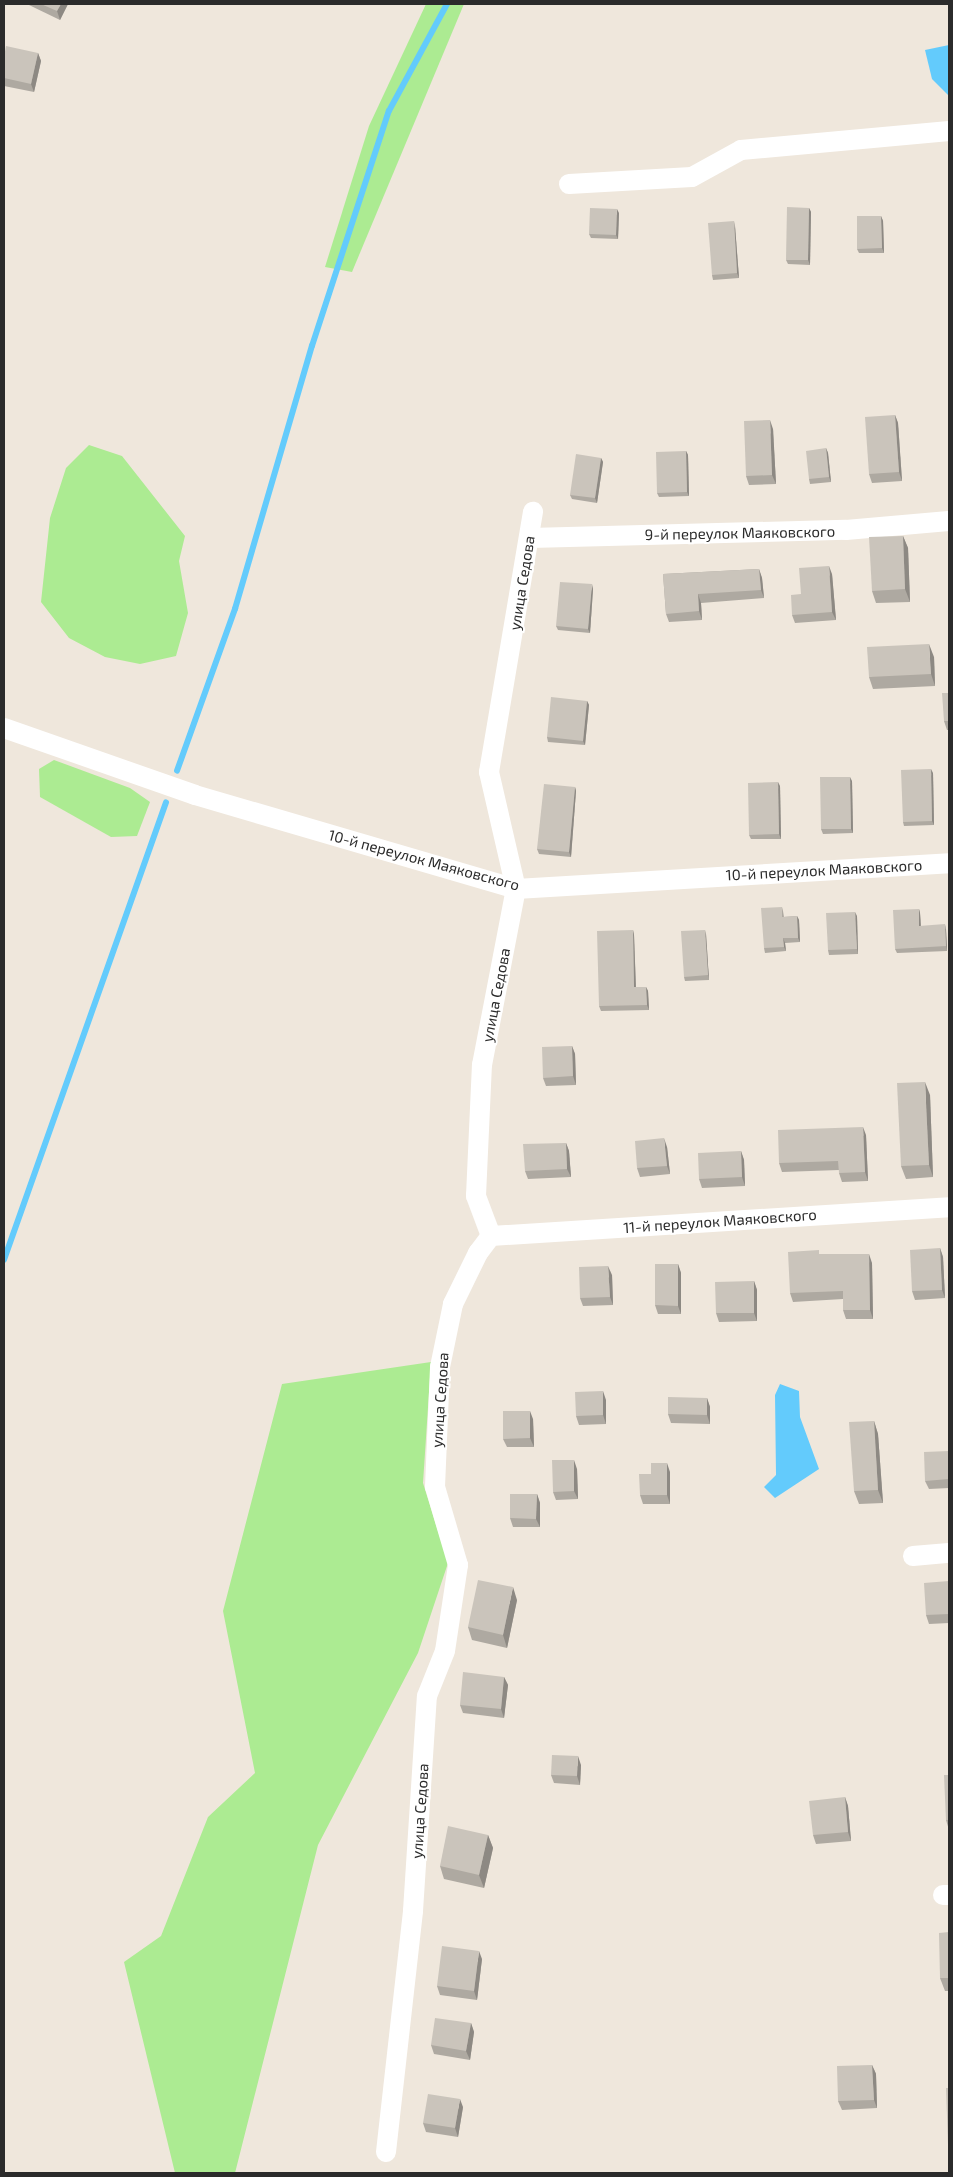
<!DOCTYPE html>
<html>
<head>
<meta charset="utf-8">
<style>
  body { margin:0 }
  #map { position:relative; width:953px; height:2177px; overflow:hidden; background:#efe7dc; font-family:"Exo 2",sans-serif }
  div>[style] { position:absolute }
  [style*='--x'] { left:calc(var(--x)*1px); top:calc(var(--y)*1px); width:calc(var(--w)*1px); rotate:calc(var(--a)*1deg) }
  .green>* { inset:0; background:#aceb92 }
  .water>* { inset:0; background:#63cbfc }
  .stream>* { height:5.5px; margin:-2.75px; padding:0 2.75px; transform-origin:2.75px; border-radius:2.75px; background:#63cbfc }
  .minor>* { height:20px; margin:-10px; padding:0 10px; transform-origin:10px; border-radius:10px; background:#fff }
  .wall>* { inset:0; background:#aea9a1 }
  .shaded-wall>* { inset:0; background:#8d8983 }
  .building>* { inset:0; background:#cac4bb }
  span { translate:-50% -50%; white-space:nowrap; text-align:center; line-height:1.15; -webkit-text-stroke:4px #fff; paint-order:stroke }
  .street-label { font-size:15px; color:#2b2b2b }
  .frame { position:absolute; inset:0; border:5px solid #2b2b2b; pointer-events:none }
</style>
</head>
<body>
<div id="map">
  <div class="green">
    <i style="clip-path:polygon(426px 4px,464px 4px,352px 272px,325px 267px,369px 126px)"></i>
    <i style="clip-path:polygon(89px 445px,122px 456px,185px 536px,179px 561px,188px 613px,176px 656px,140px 664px,105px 657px,69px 638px,41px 602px,50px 518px,66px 468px)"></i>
    <i style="clip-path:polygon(54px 760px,130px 788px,150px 802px,137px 836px,111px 837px,40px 797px,39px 769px)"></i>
    <i style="clip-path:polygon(431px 1362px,423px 1483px,448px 1563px,418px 1653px,318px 1845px,235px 2173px,175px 2173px,124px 1962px,161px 1936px,208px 1817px,255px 1773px,223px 1611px,282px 1384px)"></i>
  </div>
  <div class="water">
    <i style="clip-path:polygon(949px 45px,949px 96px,932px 79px,925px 50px)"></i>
    <i style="clip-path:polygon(780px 1384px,799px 1391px,800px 1417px,819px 1469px,775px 1498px,764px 1487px,776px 1475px,775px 1395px)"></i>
  </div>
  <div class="stream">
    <i style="--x:177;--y:771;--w:172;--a:-70.3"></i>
    <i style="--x:235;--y:609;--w:274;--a:-73.7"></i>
    <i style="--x:312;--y:346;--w:247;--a:-71.9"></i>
    <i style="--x:389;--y:111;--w:122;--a:-61.5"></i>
    <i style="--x:4;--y:1260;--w:485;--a:-70.5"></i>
  </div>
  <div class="minor">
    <i style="--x:569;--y:184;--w:123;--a:-3.3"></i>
    <i style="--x:692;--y:177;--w:56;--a:-28.9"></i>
    <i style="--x:741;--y:150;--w:209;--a:-5.2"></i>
    <i style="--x:530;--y:538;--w:316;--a:-1.5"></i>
    <i style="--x:846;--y:530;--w:103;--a:-5"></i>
    <i style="--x:4;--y:728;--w:202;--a:19.3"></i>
    <i style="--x:195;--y:795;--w:334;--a:16.3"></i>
    <i style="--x:516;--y:889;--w:434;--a:-3.4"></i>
    <i style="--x:491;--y:1236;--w:43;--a:-110.6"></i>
    <i style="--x:476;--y:1196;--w:131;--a:-87.4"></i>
    <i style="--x:482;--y:1065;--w:179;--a:-79.1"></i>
    <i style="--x:516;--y:889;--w:120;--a:-103"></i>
    <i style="--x:489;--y:772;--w:264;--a:-80.4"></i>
    <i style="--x:491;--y:1236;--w:459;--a:-3.6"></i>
    <i style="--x:913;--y:1556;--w:36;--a:-5"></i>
    <i style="--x:943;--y:1895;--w:6;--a:0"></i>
    <i style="--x:386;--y:2152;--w:243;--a:-83.6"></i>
    <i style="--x:413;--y:1911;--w:215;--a:-86.3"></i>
    <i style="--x:427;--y:1696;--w:48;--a:-68.2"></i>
    <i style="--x:445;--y:1651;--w:87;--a:-81.4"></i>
    <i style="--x:458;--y:1565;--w:81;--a:-106.4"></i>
    <i style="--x:435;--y:1487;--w:120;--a:-87.6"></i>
    <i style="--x:440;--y:1367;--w:64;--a:-78.3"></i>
    <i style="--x:453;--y:1304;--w:57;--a:-63.9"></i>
    <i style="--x:478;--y:1253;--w:21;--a:-53"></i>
  </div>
  <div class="wall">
    <i style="clip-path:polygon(28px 4px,68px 4px,60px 20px,29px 5px)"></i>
    <i style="clip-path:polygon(38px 53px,41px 61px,34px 92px,4px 86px,4px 57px)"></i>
    <i style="clip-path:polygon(809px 208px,811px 212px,810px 265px,788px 264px,786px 260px)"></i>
    <i style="clip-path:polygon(619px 213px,618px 239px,591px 238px,589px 234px)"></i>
    <i style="clip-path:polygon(881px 216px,883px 221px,884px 253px,859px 253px,857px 249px)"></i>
    <i style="clip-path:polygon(735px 226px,739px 278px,713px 280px,712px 275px)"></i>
    <i style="clip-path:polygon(895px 415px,898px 423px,902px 481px,872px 483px,869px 474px)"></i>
    <i style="clip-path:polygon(773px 429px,776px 484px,749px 485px,746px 476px)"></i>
    <i style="clip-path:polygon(826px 448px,828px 453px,831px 482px,810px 484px,809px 479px)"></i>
    <i style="clip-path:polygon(686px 451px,688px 455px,689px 496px,659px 497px,657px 493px)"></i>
    <i style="clip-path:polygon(601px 458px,603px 462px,597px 503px,572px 499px,570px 495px)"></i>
    <i style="clip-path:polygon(903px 536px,908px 548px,910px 602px,876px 603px,872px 591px)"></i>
    <i style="clip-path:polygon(759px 569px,762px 578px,764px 598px,701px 603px,702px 620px,669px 622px,666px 614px,663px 574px)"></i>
    <i style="clip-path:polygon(832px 574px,836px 620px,795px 623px,792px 615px,801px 594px)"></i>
    <i style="clip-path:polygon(593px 589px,590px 633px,558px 630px,556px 626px)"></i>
    <i style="clip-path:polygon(934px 657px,935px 686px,873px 689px,869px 677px)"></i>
    <i style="clip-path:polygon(949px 693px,949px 730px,947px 730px,944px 721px)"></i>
    <i style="clip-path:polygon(587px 701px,589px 705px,585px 745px,548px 742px,547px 737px)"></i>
    <i style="clip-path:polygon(933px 773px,934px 825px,904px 826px,903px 822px)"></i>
    <i style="clip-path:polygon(852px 781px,853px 833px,823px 834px,821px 829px)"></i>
    <i style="clip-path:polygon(780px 786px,781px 839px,751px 839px,749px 835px)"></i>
    <i style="clip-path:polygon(575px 787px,576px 791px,571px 857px,539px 854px,537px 849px)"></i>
    <i style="clip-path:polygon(782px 907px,783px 911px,784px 917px,797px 916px,799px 920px,800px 942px,785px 943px,786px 951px,765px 953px,764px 948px)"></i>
    <i style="clip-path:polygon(919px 909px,920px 913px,921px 926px,946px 929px,947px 951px,897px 953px,895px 949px)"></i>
    <i style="clip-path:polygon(857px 916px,858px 954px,829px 955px,828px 950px)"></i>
    <i style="clip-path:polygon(633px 930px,634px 935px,636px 987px,646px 987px,648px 991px,649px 1010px,601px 1011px,599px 1006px)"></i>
    <i style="clip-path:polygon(706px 934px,709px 980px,685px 981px,684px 977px)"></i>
    <i style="clip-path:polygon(572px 1046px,575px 1054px,576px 1085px,546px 1086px,543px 1078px)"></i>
    <i style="clip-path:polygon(930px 1095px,933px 1177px,906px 1179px,901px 1166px)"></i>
    <i style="clip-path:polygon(866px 1135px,868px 1181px,842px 1182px,839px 1173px,839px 1170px,782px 1172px,779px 1163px)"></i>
    <i style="clip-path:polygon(566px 1143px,569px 1151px,571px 1177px,528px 1179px,525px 1171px)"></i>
    <i style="clip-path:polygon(667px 1147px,670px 1174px,640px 1177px,637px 1168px)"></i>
    <i style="clip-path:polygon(741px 1151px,744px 1160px,745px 1186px,702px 1188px,699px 1179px)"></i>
    <i style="clip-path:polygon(940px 1248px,943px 1257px,945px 1298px,915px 1300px,912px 1291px)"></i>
    <i style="clip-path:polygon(820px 1254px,872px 1263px,873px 1319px,846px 1319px,843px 1310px,843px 1299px,793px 1302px,790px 1293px)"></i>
    <i style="clip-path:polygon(678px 1264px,681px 1273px,681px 1314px,658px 1314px,655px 1305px)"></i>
    <i style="clip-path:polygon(612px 1275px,613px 1305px,583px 1306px,580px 1298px)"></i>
    <i style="clip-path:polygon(754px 1281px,757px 1290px,757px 1321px,719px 1322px,716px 1313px)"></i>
    <i style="clip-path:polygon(707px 1398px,710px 1407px,710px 1424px,671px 1423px,668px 1414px)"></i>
    <i style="clip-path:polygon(606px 1400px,606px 1424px,579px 1425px,576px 1416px)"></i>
    <i style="clip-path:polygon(533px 1419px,534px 1447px,507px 1447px,503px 1439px)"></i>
    <i style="clip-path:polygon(874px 1421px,878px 1434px,883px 1503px,859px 1504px,854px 1491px)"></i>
    <i style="clip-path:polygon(949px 1451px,949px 1488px,929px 1489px,925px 1481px)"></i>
    <i style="clip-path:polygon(577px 1469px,578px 1499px,556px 1500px,553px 1492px)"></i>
    <i style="clip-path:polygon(670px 1472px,670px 1504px,643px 1504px,640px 1495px,651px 1474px)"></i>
    <i style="clip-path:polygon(537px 1494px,540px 1503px,540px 1527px,513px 1527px,510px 1518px)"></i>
    <i style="clip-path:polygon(949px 1581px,949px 1623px,929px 1624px,926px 1615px)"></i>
    <i style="clip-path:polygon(517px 1600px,507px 1648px,472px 1640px,468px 1627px)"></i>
    <i style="clip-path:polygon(504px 1677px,508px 1685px,504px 1718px,463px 1713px,460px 1705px)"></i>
    <i style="clip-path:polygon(581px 1765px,580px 1785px,554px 1783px,551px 1775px)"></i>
    <i style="clip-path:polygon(949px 1775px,949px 1830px,946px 1820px)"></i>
    <i style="clip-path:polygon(845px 1797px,848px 1806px,851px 1841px,816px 1844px,813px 1835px)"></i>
    <i style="clip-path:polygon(488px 1835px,493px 1848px,484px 1888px,444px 1879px,440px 1866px)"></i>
    <i style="clip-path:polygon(949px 1932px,949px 1991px,945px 1991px,940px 1978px)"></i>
    <i style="clip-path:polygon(482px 1959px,477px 2000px,440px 1995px,437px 1986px)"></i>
    <i style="clip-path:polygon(471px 2023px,474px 2032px,470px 2060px,434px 2054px,431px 2045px)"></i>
    <i style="clip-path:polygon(872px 2065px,876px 2074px,877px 2108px,842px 2110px,838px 2101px)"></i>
    <i style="clip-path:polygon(463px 2107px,458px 2137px,426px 2132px,423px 2123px)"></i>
  </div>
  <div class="shaded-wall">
    <i style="clip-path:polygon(61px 4px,68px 4px,60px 20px,57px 11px)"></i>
    <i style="clip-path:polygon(38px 53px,41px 61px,34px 92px,31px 84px)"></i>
    <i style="clip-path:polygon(809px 208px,811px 212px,810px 265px,808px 260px)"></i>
    <i style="clip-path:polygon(617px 209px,619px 213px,618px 239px,616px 235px)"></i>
    <i style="clip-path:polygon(881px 216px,883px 221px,884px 253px,882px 248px)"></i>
    <i style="clip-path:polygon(734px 221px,735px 226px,739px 278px,737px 273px)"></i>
    <i style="clip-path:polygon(895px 415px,898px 423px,902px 481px,899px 472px)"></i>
    <i style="clip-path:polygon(770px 420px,773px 429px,776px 484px,772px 475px)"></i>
    <i style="clip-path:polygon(826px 448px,828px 453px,831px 482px,829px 477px)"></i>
    <i style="clip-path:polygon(686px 451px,688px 455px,689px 496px,687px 492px)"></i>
    <i style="clip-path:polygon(601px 458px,603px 462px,597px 503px,595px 498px)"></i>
    <i style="clip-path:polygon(903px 536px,908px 548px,910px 602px,905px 589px)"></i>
    <i style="clip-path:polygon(829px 566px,832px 574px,836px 620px,832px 612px)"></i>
    <i style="clip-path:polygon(759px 569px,762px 578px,764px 598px,761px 590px)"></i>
    <i style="clip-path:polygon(592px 584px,593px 589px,590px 633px,588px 629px)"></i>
    <i style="clip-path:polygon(698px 594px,701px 603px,702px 620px,699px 611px)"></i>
    <i style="clip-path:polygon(929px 644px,934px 657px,935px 686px,931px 674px)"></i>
    <i style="clip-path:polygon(587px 701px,589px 705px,585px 745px,583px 741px)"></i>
    <i style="clip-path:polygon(931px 769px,933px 773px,934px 825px,932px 821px)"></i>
    <i style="clip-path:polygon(850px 777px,852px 781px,853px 833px,851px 829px)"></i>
    <i style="clip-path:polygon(778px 782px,780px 786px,781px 839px,779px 834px)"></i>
    <i style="clip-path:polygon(575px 787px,576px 791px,571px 857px,569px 852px)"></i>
    <i style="clip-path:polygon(919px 909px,920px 913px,921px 930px,919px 926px)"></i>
    <i style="clip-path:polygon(855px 912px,857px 916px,858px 954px,857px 949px)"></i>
    <i style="clip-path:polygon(797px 916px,799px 920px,800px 942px,798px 938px)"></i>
    <i style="clip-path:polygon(945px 924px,946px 929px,947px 951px,946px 946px)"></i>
    <i style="clip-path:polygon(633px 930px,634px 935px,636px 992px,634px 987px)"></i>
    <i style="clip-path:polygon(705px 930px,706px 934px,709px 980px,708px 975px)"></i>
    <i style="clip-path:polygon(783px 938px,785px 943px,786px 951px,784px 947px)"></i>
    <i style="clip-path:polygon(646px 987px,648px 991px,649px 1010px,647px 1005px)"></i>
    <i style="clip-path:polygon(572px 1046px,575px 1054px,576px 1085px,573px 1076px)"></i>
    <i style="clip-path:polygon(925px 1082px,930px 1095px,933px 1177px,929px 1165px)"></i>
    <i style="clip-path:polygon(863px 1127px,866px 1135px,868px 1181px,865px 1172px)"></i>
    <i style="clip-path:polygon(664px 1138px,667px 1147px,670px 1174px,667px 1166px)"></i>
    <i style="clip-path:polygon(566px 1143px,569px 1151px,571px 1177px,567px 1169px)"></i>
    <i style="clip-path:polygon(741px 1151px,744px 1160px,745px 1186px,742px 1177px)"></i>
    <i style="clip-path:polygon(940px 1248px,943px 1257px,945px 1298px,942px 1290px)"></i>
    <i style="clip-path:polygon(869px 1254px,872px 1263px,873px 1319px,870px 1310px)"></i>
    <i style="clip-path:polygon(678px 1264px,681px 1273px,681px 1314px,678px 1306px)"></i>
    <i style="clip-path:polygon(608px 1266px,612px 1275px,613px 1305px,610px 1297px)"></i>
    <i style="clip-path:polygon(754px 1281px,757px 1290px,757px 1321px,754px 1313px)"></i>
    <i style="clip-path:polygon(603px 1391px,606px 1400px,606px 1424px,603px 1415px)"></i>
    <i style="clip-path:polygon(707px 1398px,710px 1407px,710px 1424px,707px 1415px)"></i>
    <i style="clip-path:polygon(530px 1411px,533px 1419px,534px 1447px,530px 1438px)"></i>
    <i style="clip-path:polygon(874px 1421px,878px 1434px,883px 1503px,878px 1490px)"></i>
    <i style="clip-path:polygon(574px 1460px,577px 1469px,578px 1499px,574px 1491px)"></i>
    <i style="clip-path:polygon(667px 1463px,670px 1472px,670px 1504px,667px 1495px)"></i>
    <i style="clip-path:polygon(537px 1494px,540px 1503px,540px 1527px,536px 1519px)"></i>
    <i style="clip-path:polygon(513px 1587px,517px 1600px,507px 1648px,503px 1635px)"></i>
    <i style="clip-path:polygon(504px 1677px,508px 1685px,504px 1718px,501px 1709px)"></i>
    <i style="clip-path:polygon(578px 1756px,581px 1765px,580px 1785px,577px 1776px)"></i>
    <i style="clip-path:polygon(845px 1797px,848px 1806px,851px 1841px,848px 1832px)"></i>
    <i style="clip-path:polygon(488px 1835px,493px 1848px,484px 1888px,479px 1875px)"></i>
    <i style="clip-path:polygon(479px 1951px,482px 1959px,477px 2000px,474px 1991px)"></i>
    <i style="clip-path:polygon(471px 2023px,474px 2032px,470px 2060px,466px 2051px)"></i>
    <i style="clip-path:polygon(872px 2065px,876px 2074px,877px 2108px,874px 2100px)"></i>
    <i style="clip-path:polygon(460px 2099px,463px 2107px,458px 2137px,455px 2128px)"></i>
  </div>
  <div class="building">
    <i style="clip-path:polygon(41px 4px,61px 4px,57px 11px)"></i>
    <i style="clip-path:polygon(6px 46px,38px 53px,31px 84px,4px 78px,4px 57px)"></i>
    <i style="clip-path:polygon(787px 207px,809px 208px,808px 260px,786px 260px)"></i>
    <i style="clip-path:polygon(590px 208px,617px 209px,616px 235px,589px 234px)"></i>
    <i style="clip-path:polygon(857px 216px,881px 216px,882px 248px,857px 249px)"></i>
    <i style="clip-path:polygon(734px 221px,737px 273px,712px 275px,708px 223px)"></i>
    <i style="clip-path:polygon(895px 415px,899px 472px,869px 474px,865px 417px)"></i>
    <i style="clip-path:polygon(770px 420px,772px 475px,746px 476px,744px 421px)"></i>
    <i style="clip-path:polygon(826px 448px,829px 477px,809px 479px,806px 451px)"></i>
    <i style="clip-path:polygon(686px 451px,687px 492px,657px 493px,656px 452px)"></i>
    <i style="clip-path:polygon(576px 454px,601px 458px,595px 498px,570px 495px)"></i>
    <i style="clip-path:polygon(903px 536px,905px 589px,872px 591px,869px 537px)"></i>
    <i style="clip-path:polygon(829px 566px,832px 612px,792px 615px,791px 595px,801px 594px,799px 568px)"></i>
    <i style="clip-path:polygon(759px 569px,761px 590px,698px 594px,699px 611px,666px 614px,663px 574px)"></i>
    <i style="clip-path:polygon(560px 582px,592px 584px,588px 629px,556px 626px)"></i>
    <i style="clip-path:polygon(929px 644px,931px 674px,869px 677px,867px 647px)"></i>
    <i style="clip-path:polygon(942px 693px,949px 693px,949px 721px,944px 721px)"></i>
    <i style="clip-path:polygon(551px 697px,587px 701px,583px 741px,547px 737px)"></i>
    <i style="clip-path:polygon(931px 769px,932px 821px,903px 822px,901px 770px)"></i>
    <i style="clip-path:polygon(820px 777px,850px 777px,851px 829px,821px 829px)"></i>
    <i style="clip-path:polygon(778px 782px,779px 834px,749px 835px,748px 783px)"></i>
    <i style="clip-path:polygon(544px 784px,575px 787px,569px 852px,537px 849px)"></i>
    <i style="clip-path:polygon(782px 907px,782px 917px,797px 916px,798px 938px,783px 938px,784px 947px,764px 948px,761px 908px)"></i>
    <i style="clip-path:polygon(919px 909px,919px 926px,945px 924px,946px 946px,895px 949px,893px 910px)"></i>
    <i style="clip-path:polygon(855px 912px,857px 949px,828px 950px,826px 913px)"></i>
    <i style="clip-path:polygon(633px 930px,634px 987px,646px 987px,647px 1005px,599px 1006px,597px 931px)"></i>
    <i style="clip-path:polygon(705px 930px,708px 975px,684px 977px,681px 931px)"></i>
    <i style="clip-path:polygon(572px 1046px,573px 1076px,543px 1078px,542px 1047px)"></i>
    <i style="clip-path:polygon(925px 1082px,929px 1165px,901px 1166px,897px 1083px)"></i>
    <i style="clip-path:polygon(863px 1127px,865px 1172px,839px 1173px,838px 1161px,779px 1163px,778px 1130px)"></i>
    <i style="clip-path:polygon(664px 1138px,667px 1166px,637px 1168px,635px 1141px)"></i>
    <i style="clip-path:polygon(566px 1143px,567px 1169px,525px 1171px,523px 1144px)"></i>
    <i style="clip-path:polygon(741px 1151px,742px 1177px,699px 1179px,698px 1153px)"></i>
    <i style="clip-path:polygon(940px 1248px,942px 1290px,912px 1291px,910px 1250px)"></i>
    <i style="clip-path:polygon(819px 1250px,819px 1254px,869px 1254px,870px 1310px,843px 1310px,843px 1291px,790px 1293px,788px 1252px)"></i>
    <i style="clip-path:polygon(655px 1264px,678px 1264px,678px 1306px,655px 1305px)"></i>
    <i style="clip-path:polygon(608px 1266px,610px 1297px,580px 1298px,579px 1267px)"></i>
    <i style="clip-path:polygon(754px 1281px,754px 1313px,716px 1313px,715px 1282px)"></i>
    <i style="clip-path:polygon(603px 1391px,603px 1415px,576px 1416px,575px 1392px)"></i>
    <i style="clip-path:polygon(668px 1397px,707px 1398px,707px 1415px,668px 1414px)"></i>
    <i style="clip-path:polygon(503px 1411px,530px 1411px,530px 1438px,503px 1439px)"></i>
    <i style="clip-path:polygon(874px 1421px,878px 1490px,854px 1491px,849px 1422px)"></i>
    <i style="clip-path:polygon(949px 1451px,949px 1479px,925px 1481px,924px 1452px)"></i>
    <i style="clip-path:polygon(552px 1460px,574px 1460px,574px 1491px,553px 1492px)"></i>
    <i style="clip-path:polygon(651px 1463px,667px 1463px,667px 1495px,640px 1495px,639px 1474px,651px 1474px)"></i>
    <i style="clip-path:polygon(510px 1494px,537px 1494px,536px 1519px,510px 1518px)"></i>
    <i style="clip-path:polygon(478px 1580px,513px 1587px,503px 1635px,468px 1627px)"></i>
    <i style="clip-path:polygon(949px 1581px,949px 1614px,926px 1615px,924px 1583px)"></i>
    <i style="clip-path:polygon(463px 1672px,504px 1677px,501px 1709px,460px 1705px)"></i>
    <i style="clip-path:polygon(552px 1755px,578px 1756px,577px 1776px,551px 1775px)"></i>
    <i style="clip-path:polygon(944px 1775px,949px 1775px,949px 1820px,946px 1820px)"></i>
    <i style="clip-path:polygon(845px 1797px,848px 1832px,813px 1835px,809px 1801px)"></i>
    <i style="clip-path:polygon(448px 1826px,488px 1835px,479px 1875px,440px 1866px)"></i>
    <i style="clip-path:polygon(949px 1932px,949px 1978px,940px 1978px,939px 1933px)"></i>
    <i style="clip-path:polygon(442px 1946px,479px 1951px,474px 1991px,437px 1986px)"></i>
    <i style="clip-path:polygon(435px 2018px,471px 2023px,466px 2051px,431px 2045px)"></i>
    <i style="clip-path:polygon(872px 2065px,874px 2100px,838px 2101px,837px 2066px)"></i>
    <i style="clip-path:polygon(946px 2088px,949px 2088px,949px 2173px)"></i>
    <i style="clip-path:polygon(428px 2094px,460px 2099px,455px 2128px,423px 2123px)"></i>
  </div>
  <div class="street-label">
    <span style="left:740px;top:533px;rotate:-1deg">9-й переулок Маяковского</span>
    <span style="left:522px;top:583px;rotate:-81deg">улица Седова</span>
    <span style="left:424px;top:860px;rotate:15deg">10-й переулок Маяковского</span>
    <span style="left:824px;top:870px;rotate:-3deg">10-й переулок Маяковского</span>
    <span style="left:496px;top:995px;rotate:-79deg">улица Седова</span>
    <span style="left:720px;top:1221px;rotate:-4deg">11-й переулок Маяковского</span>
    <span style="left:440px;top:1400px;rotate:-86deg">улица Седова</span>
    <span style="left:420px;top:1811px;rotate:-86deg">улица Седова</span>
  </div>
  <div class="frame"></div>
</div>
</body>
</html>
